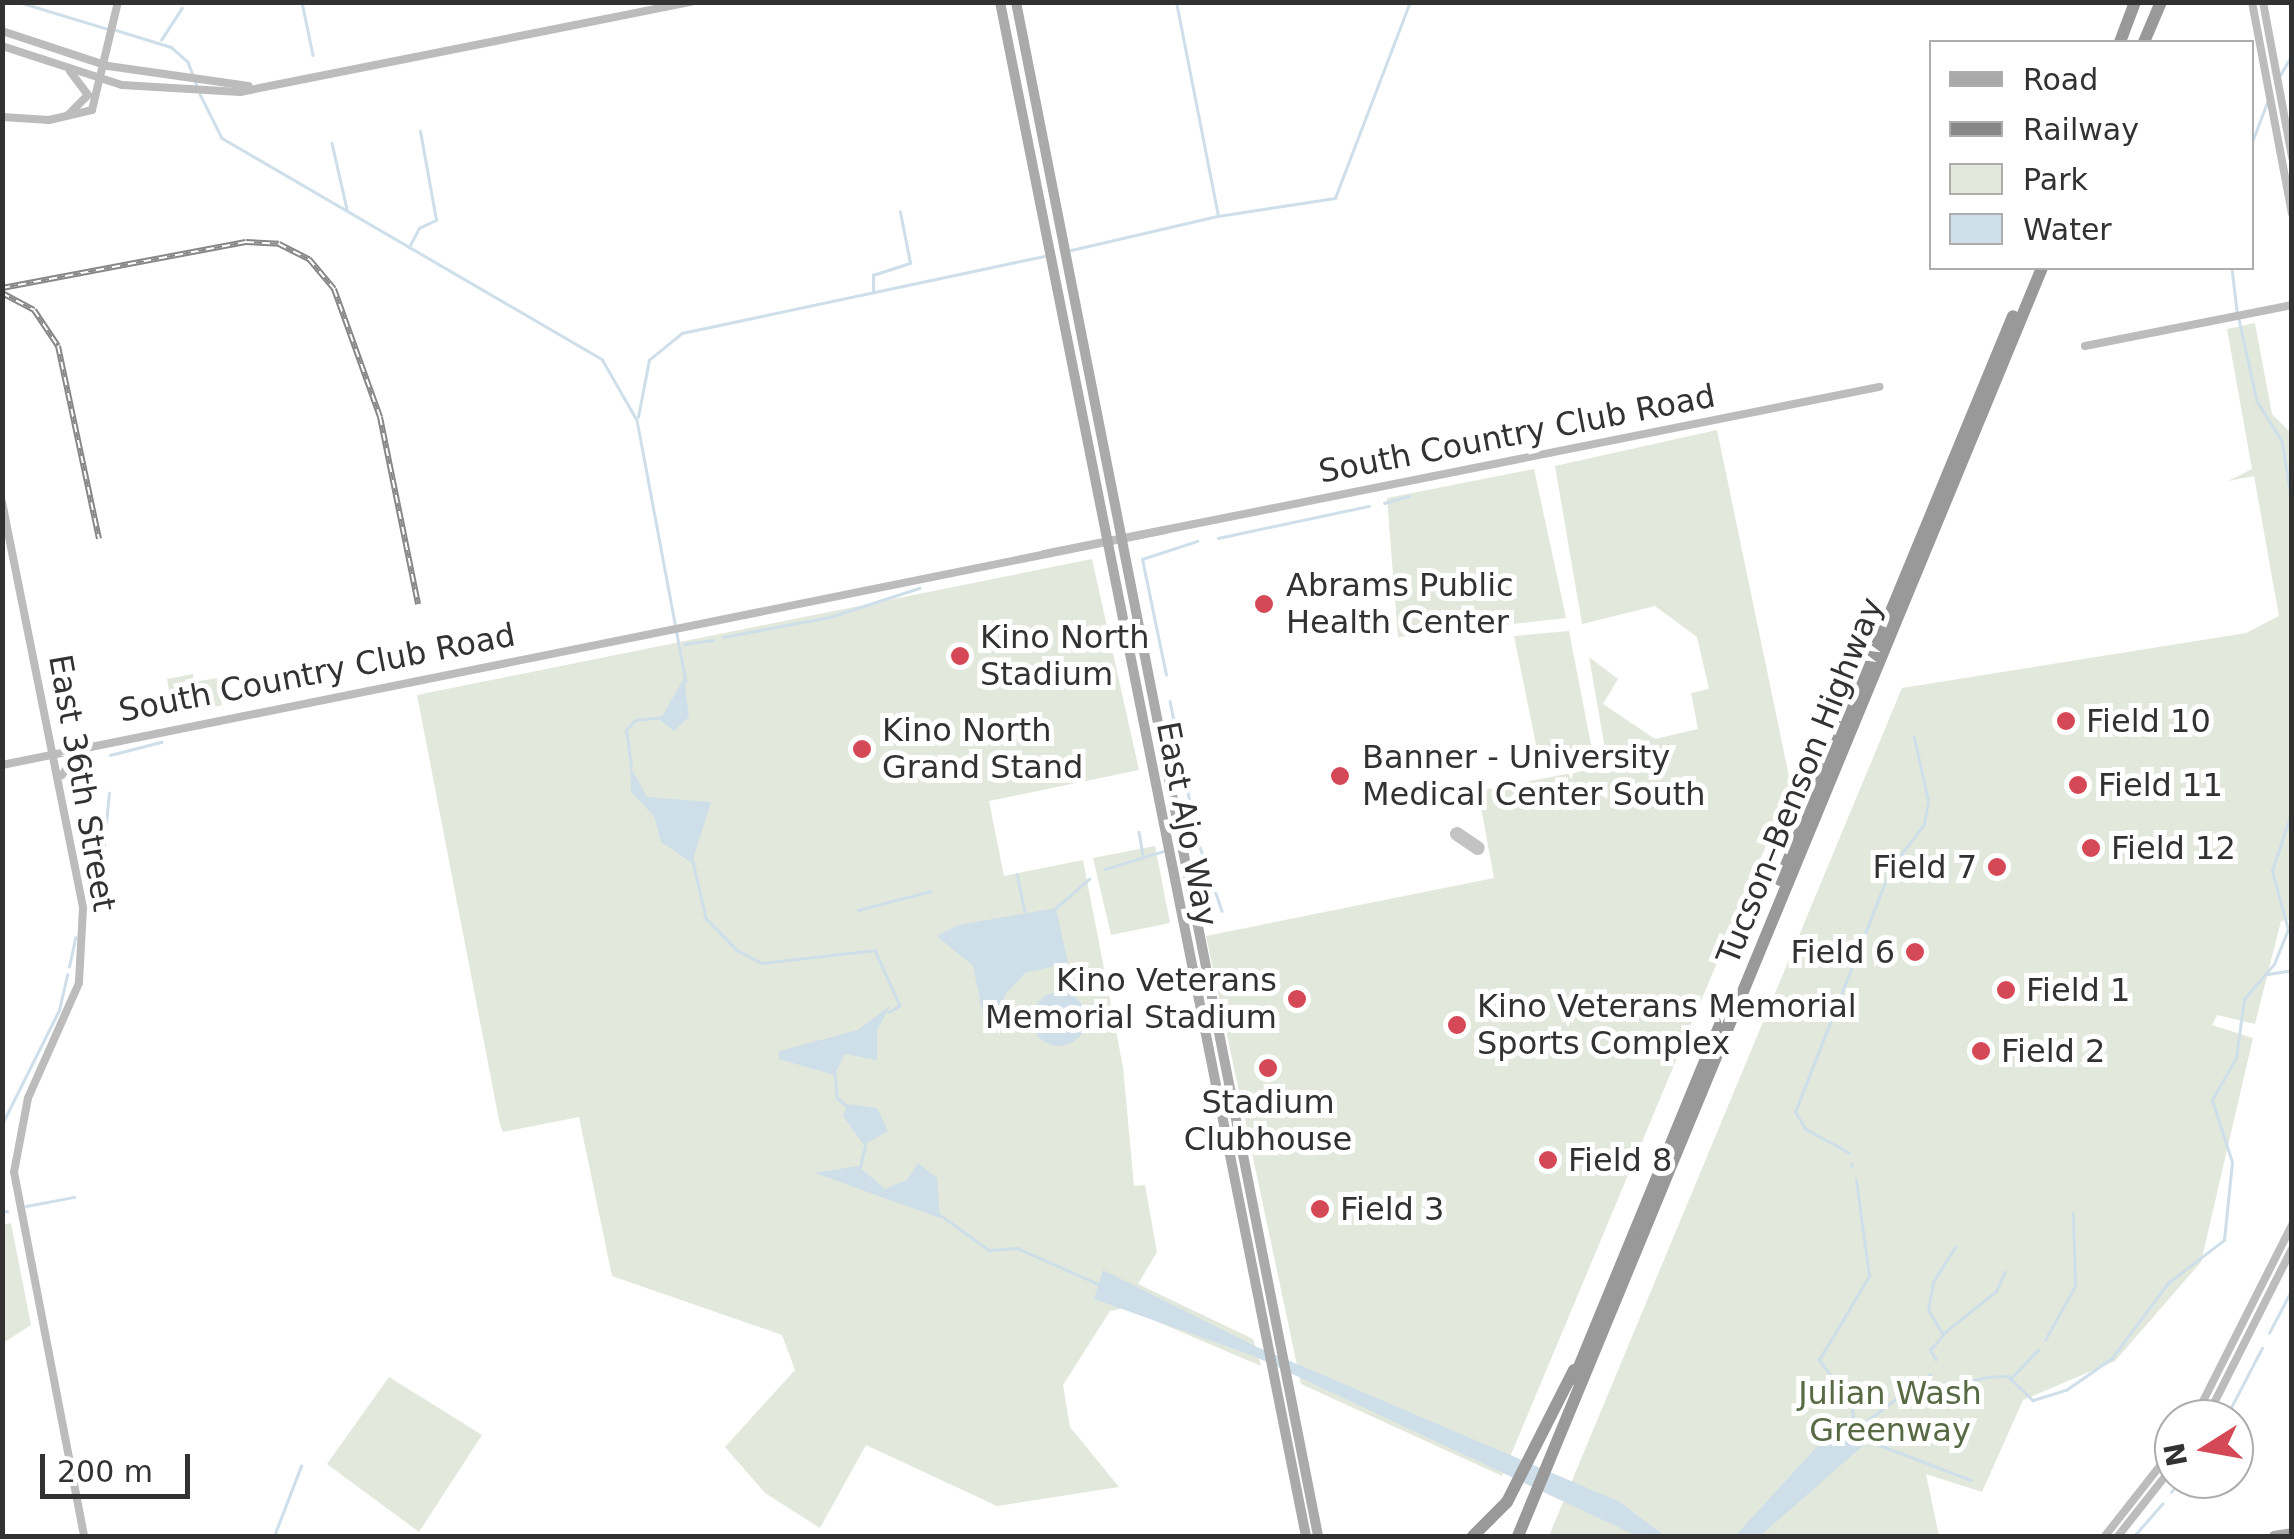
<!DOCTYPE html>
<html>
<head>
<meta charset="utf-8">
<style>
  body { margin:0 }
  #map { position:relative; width:2294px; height:1539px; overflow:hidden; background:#fff; font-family:"DejaVu Sans",sans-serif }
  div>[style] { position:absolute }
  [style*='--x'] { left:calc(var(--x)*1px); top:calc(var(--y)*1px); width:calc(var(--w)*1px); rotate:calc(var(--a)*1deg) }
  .green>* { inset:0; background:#e2e8dc }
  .water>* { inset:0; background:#cedfe9 }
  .round { border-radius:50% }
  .stream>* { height:2.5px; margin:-1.25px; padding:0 1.25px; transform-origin:1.25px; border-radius:1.25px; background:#cedfe9 }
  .taxiway>* { height:14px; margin:-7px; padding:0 7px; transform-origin:7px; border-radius:7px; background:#c3c3c3 }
  .secondary>* { height:8px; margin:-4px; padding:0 4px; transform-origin:4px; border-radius:4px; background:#bcbcbc }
  .primary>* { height:10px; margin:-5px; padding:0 5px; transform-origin:5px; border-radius:5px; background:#aaa }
  .highway>* { height:12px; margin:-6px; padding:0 6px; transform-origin:6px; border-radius:6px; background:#999 }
  .rail>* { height:6px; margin-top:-3px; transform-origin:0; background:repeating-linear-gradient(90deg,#fff 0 8px,#878787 0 16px); box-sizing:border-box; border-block:2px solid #878787 }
  .dots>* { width:28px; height:28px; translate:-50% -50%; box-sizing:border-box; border:5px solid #fff; border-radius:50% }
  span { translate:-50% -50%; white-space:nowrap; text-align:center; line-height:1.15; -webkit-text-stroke:10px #fff; paint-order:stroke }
  .street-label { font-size:32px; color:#323232 }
  .poi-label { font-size:32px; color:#323232 }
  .left { translate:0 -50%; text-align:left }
  .right { translate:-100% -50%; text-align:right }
  .park-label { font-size:32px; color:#576a43 }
  .frame { position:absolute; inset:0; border:5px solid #323232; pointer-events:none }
  .legend { position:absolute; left:1929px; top:40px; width:325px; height:230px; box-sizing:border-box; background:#fff; border:2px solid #adadad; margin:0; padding:12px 18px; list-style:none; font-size:30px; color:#323232 }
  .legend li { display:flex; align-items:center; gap:20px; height:50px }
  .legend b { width:50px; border:2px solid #adadad }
  .north { position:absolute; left:2154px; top:1399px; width:100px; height:100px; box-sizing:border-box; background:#fff; border:2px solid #adadad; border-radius:50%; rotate:259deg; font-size:28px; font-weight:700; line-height:40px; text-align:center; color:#323232 }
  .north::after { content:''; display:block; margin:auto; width:35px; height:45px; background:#d54856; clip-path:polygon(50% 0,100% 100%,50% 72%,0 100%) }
  .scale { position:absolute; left:40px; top:1454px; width:150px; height:45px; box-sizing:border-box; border:5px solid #323232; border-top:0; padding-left:12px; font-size:30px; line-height:35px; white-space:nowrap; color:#323232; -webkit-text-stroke:8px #fff; paint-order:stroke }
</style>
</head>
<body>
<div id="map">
  <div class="green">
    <i style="clip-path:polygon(2255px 323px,2272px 414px,2291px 433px,2291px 919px,2281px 921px,2255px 1024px,2217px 1015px,2212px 1025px,2253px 1038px,2201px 1262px,2115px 1361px,2023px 1400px,1982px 1492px,1926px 1474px,1939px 1536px,1549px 1536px,1902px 688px,2246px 633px,2279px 616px,2254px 476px,2228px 481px,2252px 469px,2227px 329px)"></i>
    <i style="clip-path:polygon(1717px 430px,1791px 786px,1502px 1476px,1301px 1384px,1206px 936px,1494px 878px,1478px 791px,1608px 766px,1589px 657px,1618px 679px,1603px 704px,1655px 739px,1698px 729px,1691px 693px,1709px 689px,1697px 637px,1655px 606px,1582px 624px,1555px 466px)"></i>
    <i style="clip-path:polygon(1534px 469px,1566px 618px,1398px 637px,1387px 498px)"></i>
    <i style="clip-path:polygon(1092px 559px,1139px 770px,989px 801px,1004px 876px,1083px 860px,1123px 1067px,1134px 1186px,1145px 1185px,1157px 1252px,1138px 1284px,1253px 1339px,1261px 1366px,1125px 1308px,1110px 1311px,1063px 1385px,1070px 1427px,1119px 1487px,997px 1506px,866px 1445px,820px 1528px,765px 1493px,725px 1447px,795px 1370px,782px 1335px,612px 1276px,579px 1117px,503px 1132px,500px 1125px,417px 695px)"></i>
    <i style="clip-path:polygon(1569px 631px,1593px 755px,1541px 769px,1514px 636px)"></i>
    <i style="clip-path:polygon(193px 674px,194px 682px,217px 678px,222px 705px,174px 716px,167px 679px)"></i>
    <i style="clip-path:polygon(1155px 846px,1170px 923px,1111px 935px,1093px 858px)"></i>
    <i style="clip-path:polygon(11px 1223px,31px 1325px,3px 1343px,3px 1225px)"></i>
    <i style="clip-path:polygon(389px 1377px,482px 1435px,419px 1532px,327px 1464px)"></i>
  </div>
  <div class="water">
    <i style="clip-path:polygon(684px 678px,689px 717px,674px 731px,660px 720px)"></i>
    <i style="clip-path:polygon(630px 766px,647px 797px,711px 802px,692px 863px,661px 842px,654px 816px,631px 792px)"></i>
    <i style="clip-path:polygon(1056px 908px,1068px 963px,1025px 973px,1005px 995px,998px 1025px,985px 1024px,973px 966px,937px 936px,958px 925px)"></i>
    <i class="round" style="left:1032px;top:992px;width:54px;height:54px"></i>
    <i style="clip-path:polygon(891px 1005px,877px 1030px,877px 1060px,845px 1054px,834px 1075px,779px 1059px,779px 1051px,858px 1030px)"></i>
    <i style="clip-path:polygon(847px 1104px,877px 1108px,888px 1131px,864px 1145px,843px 1116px)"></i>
    <i style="clip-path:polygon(918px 1163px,937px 1178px,940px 1218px,815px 1173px,858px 1166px,885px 1189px,907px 1180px)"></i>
    <i style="clip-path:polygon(1103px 1270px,1257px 1347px,1618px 1501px,1665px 1536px,1637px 1536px,1254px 1356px,1094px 1299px)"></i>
    <i style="clip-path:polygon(1845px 1416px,1865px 1444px,1760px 1536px,1735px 1536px)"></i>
  </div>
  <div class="stream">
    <i style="--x:19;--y:2;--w:93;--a:16.9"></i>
    <i style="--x:302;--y:2;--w:54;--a:78.3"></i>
    <i style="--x:116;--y:30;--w:58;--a:17.2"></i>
    <i style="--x:171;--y:47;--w:23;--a:41"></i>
    <i style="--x:188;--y:62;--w:26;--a:69"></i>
    <i style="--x:161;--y:40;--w:38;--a:-57"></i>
    <i style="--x:2280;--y:75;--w:23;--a:-59"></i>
    <i style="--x:200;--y:94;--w:49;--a:63.4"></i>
    <i style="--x:222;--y:138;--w:440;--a:30.2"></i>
    <i style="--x:602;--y:359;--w:70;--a:60.2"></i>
    <i style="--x:637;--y:420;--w:266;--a:79.4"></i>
    <i style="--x:2252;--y:142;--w:45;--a:-69.1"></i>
    <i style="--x:332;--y:143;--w:68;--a:77.2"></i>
    <i style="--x:1218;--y:216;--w:118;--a:-8.7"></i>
    <i style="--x:1335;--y:198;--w:210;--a:-69.1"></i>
    <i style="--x:410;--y:245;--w:19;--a:-62"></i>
    <i style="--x:419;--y:228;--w:19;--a:-25"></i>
    <i style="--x:436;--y:220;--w:90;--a:-100.2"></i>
    <i style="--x:1067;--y:251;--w:155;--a:-13.1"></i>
    <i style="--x:1218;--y:216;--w:218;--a:-101.1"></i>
    <i style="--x:2232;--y:268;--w:43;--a:83.4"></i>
    <i style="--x:873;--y:291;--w:16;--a:-90"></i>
    <i style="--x:873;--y:275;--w:39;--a:-18"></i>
    <i style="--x:910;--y:263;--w:52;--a:-101.1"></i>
    <i style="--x:2239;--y:319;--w:84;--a:77.6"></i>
    <i style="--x:2257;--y:401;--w:47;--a:58"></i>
    <i style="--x:2282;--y:441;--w:63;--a:80.8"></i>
    <i style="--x:638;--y:417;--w:58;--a:-79.1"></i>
    <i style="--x:649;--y:360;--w:43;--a:-39.3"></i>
    <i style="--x:682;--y:333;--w:370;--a:-12"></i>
    <i style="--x:1384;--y:503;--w:26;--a:-16"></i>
    <i style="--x:1218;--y:538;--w:154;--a:-12"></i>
    <i style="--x:723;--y:637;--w:109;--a:-10.6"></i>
    <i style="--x:830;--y:617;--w:94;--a:-18"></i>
    <i style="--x:684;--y:644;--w:29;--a:-8"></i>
    <i style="--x:1166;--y:675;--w:118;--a:-101.7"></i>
    <i style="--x:1142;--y:559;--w:58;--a:-18.1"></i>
    <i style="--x:1170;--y:701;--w:123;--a:78.8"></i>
    <i style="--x:110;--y:755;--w:53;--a:-14.3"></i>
    <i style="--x:631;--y:766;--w:36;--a:-98"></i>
    <i style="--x:626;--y:730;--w:13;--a:-48"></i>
    <i style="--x:635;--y:720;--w:28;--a:-6"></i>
    <i style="--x:1139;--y:832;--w:23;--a:80"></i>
    <i style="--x:1196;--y:835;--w:80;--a:71.1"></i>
    <i style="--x:1185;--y:847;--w:13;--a:-13"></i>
    <i style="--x:693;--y:861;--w:58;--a:77.2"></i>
    <i style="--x:706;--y:918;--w:45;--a:45.9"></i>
    <i style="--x:737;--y:950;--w:27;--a:28"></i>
    <i style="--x:761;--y:963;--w:115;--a:-6.5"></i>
    <i style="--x:875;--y:950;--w:61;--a:65.9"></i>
    <i style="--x:900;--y:1006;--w:12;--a:149"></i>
    <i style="--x:102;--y:864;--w:71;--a:-84.4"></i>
    <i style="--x:1105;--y:869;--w:65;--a:-17"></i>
    <i style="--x:1017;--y:874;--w:39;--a:78"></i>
    <i style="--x:1056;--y:908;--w:44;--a:-41.3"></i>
    <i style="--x:858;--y:910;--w:75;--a:-14.6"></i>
    <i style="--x:69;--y:967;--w:30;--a:-78"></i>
    <i style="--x:2268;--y:974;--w:24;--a:-9"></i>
    <i style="--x:835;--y:1073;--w:25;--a:85"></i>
    <i style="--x:837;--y:1098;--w:11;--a:38"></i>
    <i style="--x:2;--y:1124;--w:127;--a:-63.4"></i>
    <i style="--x:59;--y:1010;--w:36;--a:-77"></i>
    <i style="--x:1849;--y:1153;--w:50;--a:-151.4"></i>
    <i style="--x:1805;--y:1129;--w:20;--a:-120"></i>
    <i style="--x:1795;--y:1112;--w:261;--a:-68.6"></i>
    <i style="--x:1890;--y:869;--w:56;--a:-52.9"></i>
    <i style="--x:1924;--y:824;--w:23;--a:-80"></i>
    <i style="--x:1928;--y:801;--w:65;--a:-102.5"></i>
    <i style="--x:1852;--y:1164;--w:2;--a:90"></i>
    <i style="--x:860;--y:1167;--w:22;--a:-77"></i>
    <i style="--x:26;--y:1206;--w:49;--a:-10.6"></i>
    <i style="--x:2;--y:1212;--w:5;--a:-11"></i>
    <i style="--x:939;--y:1214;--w:62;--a:35.8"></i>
    <i style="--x:989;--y:1250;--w:28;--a:-4"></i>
    <i style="--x:1017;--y:1248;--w:92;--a:23.8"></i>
    <i style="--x:1944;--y:1333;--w:67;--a:-38.9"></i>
    <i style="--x:1996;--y:1291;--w:21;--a:-65"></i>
    <i style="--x:2269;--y:1333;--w:50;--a:-62.4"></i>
    <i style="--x:2045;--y:1340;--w:62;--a:-60.9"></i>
    <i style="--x:2075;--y:1286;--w:72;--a:-91.6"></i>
    <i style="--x:1936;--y:1360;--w:12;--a:-121"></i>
    <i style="--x:1930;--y:1350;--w:20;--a:-49"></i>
    <i style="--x:1943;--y:1335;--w:29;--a:-121"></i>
    <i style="--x:1928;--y:1310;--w:28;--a:-80"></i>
    <i style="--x:1933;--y:1282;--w:41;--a:-57.8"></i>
    <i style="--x:2011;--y:1378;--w:39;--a:-46"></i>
    <i style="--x:1917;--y:1392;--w:22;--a:-54"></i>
    <i style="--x:2225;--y:1419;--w:80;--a:-62.5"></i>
    <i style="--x:1854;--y:1430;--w:24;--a:-95"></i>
    <i style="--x:1852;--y:1406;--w:57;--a:-125.7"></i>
    <i style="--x:1819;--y:1360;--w:98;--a:-59.2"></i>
    <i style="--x:1869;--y:1276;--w:97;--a:-97.7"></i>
    <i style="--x:1855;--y:1430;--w:53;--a:-37.3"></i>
    <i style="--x:1897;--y:1398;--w:92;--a:-13.1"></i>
    <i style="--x:1987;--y:1377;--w:21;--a:-3"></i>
    <i style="--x:2008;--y:1376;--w:35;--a:44"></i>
    <i style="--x:2033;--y:1400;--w:34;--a:-17"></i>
    <i style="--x:2066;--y:1390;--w:56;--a:-34.8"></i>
    <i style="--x:2112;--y:1358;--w:94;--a:-53.3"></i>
    <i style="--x:2168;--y:1283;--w:71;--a:-37.5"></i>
    <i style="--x:2224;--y:1240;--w:78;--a:-84.1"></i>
    <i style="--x:2232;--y:1162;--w:65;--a:-107.9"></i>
    <i style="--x:2212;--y:1100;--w:48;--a:-60.3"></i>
    <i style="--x:2236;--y:1058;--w:60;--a:-82.3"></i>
    <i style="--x:2244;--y:999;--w:46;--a:-49.4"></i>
    <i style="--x:2274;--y:964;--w:37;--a:-68"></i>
    <i style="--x:2288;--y:930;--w:61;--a:-105.2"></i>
    <i style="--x:2272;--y:871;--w:63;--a:-71.6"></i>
    <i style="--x:1856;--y:1436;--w:123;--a:20.9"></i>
    <i style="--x:2171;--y:1492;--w:17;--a:-50"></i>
    <i style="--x:274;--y:1536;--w:75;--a:-68.9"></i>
    <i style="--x:2134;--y:1536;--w:43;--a:-48.8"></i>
  </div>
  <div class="taxiway">
    <i style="--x:1457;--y:834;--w:25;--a:34"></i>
  </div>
  <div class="secondary">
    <i style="--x:2252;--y:2;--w:215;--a:79.3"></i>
    <i style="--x:2263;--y:2;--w:158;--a:79.4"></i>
    <i style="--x:2;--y:31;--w:112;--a:18.3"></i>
    <i style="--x:108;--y:66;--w:142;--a:8.1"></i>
    <i style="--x:2;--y:46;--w:126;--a:18"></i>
    <i style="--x:122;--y:85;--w:118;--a:3.4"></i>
    <i style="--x:240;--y:92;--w:461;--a:-11.3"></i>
    <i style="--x:68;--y:115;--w:28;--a:-45"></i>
    <i style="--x:88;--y:95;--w:30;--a:-127"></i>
    <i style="--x:2;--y:117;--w:47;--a:3.7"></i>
    <i style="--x:49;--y:120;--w:44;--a:-13.1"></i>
    <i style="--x:92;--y:110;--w:111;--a:-76.5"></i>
    <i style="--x:2085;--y:346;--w:211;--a:-11.2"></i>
    <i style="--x:2;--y:502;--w:414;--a:78.7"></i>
    <i style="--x:83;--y:908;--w:75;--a:93.1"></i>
    <i style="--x:79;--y:983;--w:126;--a:113.9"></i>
    <i style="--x:28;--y:1098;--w:75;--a:100.7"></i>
    <i style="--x:14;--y:1172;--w:371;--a:79.1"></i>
    <i style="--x:1044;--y:554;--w:852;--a:-11.31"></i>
    <i style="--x:2;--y:765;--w:1187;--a:-11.42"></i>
    <i style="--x:62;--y:775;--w:34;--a:-54"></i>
    <i style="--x:2194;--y:1419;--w:217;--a:-63.2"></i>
    <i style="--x:2206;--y:1419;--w:191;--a:-63.2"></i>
    <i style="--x:2105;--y:1536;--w:112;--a:-51.9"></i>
    <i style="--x:2118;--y:1536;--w:90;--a:-51.7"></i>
  </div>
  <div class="primary">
    <i style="--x:1000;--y:2;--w:1564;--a:78.72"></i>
    <i style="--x:1016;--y:2;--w:1563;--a:78.86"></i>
    <i style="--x:2274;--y:1536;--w:18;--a:-9"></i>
  </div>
  <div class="highway">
    <i style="--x:2120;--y:42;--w:43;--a:-69.4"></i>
    <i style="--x:2144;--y:42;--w:43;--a:-67"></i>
    <i style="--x:1780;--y:880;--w:610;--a:-67.55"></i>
    <i style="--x:1574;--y:1379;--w:410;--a:-67.6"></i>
    <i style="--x:1473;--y:1536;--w:48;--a:-45"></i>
    <i style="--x:1507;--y:1502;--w:148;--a:-63.1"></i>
    <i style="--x:1518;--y:1536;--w:1372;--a:-67.55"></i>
  </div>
  <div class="rail">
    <i style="--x:2;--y:288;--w:248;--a:-10.7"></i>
    <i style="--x:246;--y:242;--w:33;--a:3"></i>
    <i style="--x:279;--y:244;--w:34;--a:27"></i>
    <i style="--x:309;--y:259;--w:39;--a:50"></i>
    <i style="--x:334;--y:289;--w:136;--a:70.2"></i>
    <i style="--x:380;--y:417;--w:191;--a:78.5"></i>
    <i style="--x:2;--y:293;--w:36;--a:28"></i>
    <i style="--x:34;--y:310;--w:43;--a:56.3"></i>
    <i style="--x:58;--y:346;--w:197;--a:78"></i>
  </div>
  <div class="dots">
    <i style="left:1264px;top:604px;background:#d54856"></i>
    <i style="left:960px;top:656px;background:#d54856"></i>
    <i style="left:2066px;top:721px;background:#d54856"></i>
    <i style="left:862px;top:749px;background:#d54856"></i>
    <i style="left:1340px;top:776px;background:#d54856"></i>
    <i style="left:2078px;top:785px;background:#d54856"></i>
    <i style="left:2091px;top:848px;background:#d54856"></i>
    <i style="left:1997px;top:867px;background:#d54856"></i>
    <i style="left:1915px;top:952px;background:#d54856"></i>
    <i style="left:2006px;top:990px;background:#d54856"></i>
    <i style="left:1297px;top:999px;background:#d54856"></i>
    <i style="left:1457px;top:1025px;background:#d54856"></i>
    <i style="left:1981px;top:1051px;background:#d54856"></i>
    <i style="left:1268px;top:1068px;background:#d54856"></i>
    <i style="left:1548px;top:1160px;background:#d54856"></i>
    <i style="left:1320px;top:1209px;background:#d54856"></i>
  </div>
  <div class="street-label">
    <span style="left:1517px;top:434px;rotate:-11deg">South Country Club Road</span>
    <span style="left:317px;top:673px;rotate:-11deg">South Country Club Road</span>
    <span style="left:1800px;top:781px;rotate:-68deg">Tucson–Benson Highway</span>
    <span style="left:82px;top:783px;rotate:80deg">East 36th Street</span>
    <span style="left:1187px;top:824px;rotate:79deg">East Ajo Way</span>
  </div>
  <div class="poi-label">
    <span class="left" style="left:1286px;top:604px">Abrams Public<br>Health Center</span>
    <span class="left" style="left:980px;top:656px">Kino North<br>Stadium</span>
    <span class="left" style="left:2086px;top:721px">Field 10</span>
    <span class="left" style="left:882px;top:749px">Kino North<br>Grand Stand</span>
    <span class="left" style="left:1362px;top:776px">Banner - University<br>Medical Center South</span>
    <span class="left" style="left:2098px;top:785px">Field 11</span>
    <span class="left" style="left:2111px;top:848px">Field 12</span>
    <span class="right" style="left:1977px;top:867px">Field 7</span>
    <span class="right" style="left:1895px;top:952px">Field 6</span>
    <span class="right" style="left:1277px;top:999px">Kino Veterans<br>Memorial Stadium</span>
    <span class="left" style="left:2026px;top:990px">Field 1</span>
    <span class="left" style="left:1477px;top:1025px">Kino Veterans Memorial<br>Sports Complex</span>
    <span class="left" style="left:2001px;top:1051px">Field 2</span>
    <span style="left:1268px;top:1121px">Stadium<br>Clubhouse</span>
    <span class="left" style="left:1568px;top:1160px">Field 8</span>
    <span class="left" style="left:1340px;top:1209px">Field 3</span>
  </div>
  <div class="park-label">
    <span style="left:1890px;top:1412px">Julian Wash<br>Greenway</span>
  </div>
  <div class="frame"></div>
  <ul class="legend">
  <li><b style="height:12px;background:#aaa"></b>Road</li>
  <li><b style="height:12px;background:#878787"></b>Railway</li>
  <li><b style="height:28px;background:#e2e8dc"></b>Park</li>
  <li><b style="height:28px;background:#cedfe9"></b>Water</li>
  </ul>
  <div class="north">N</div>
  <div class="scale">200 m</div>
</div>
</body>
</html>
